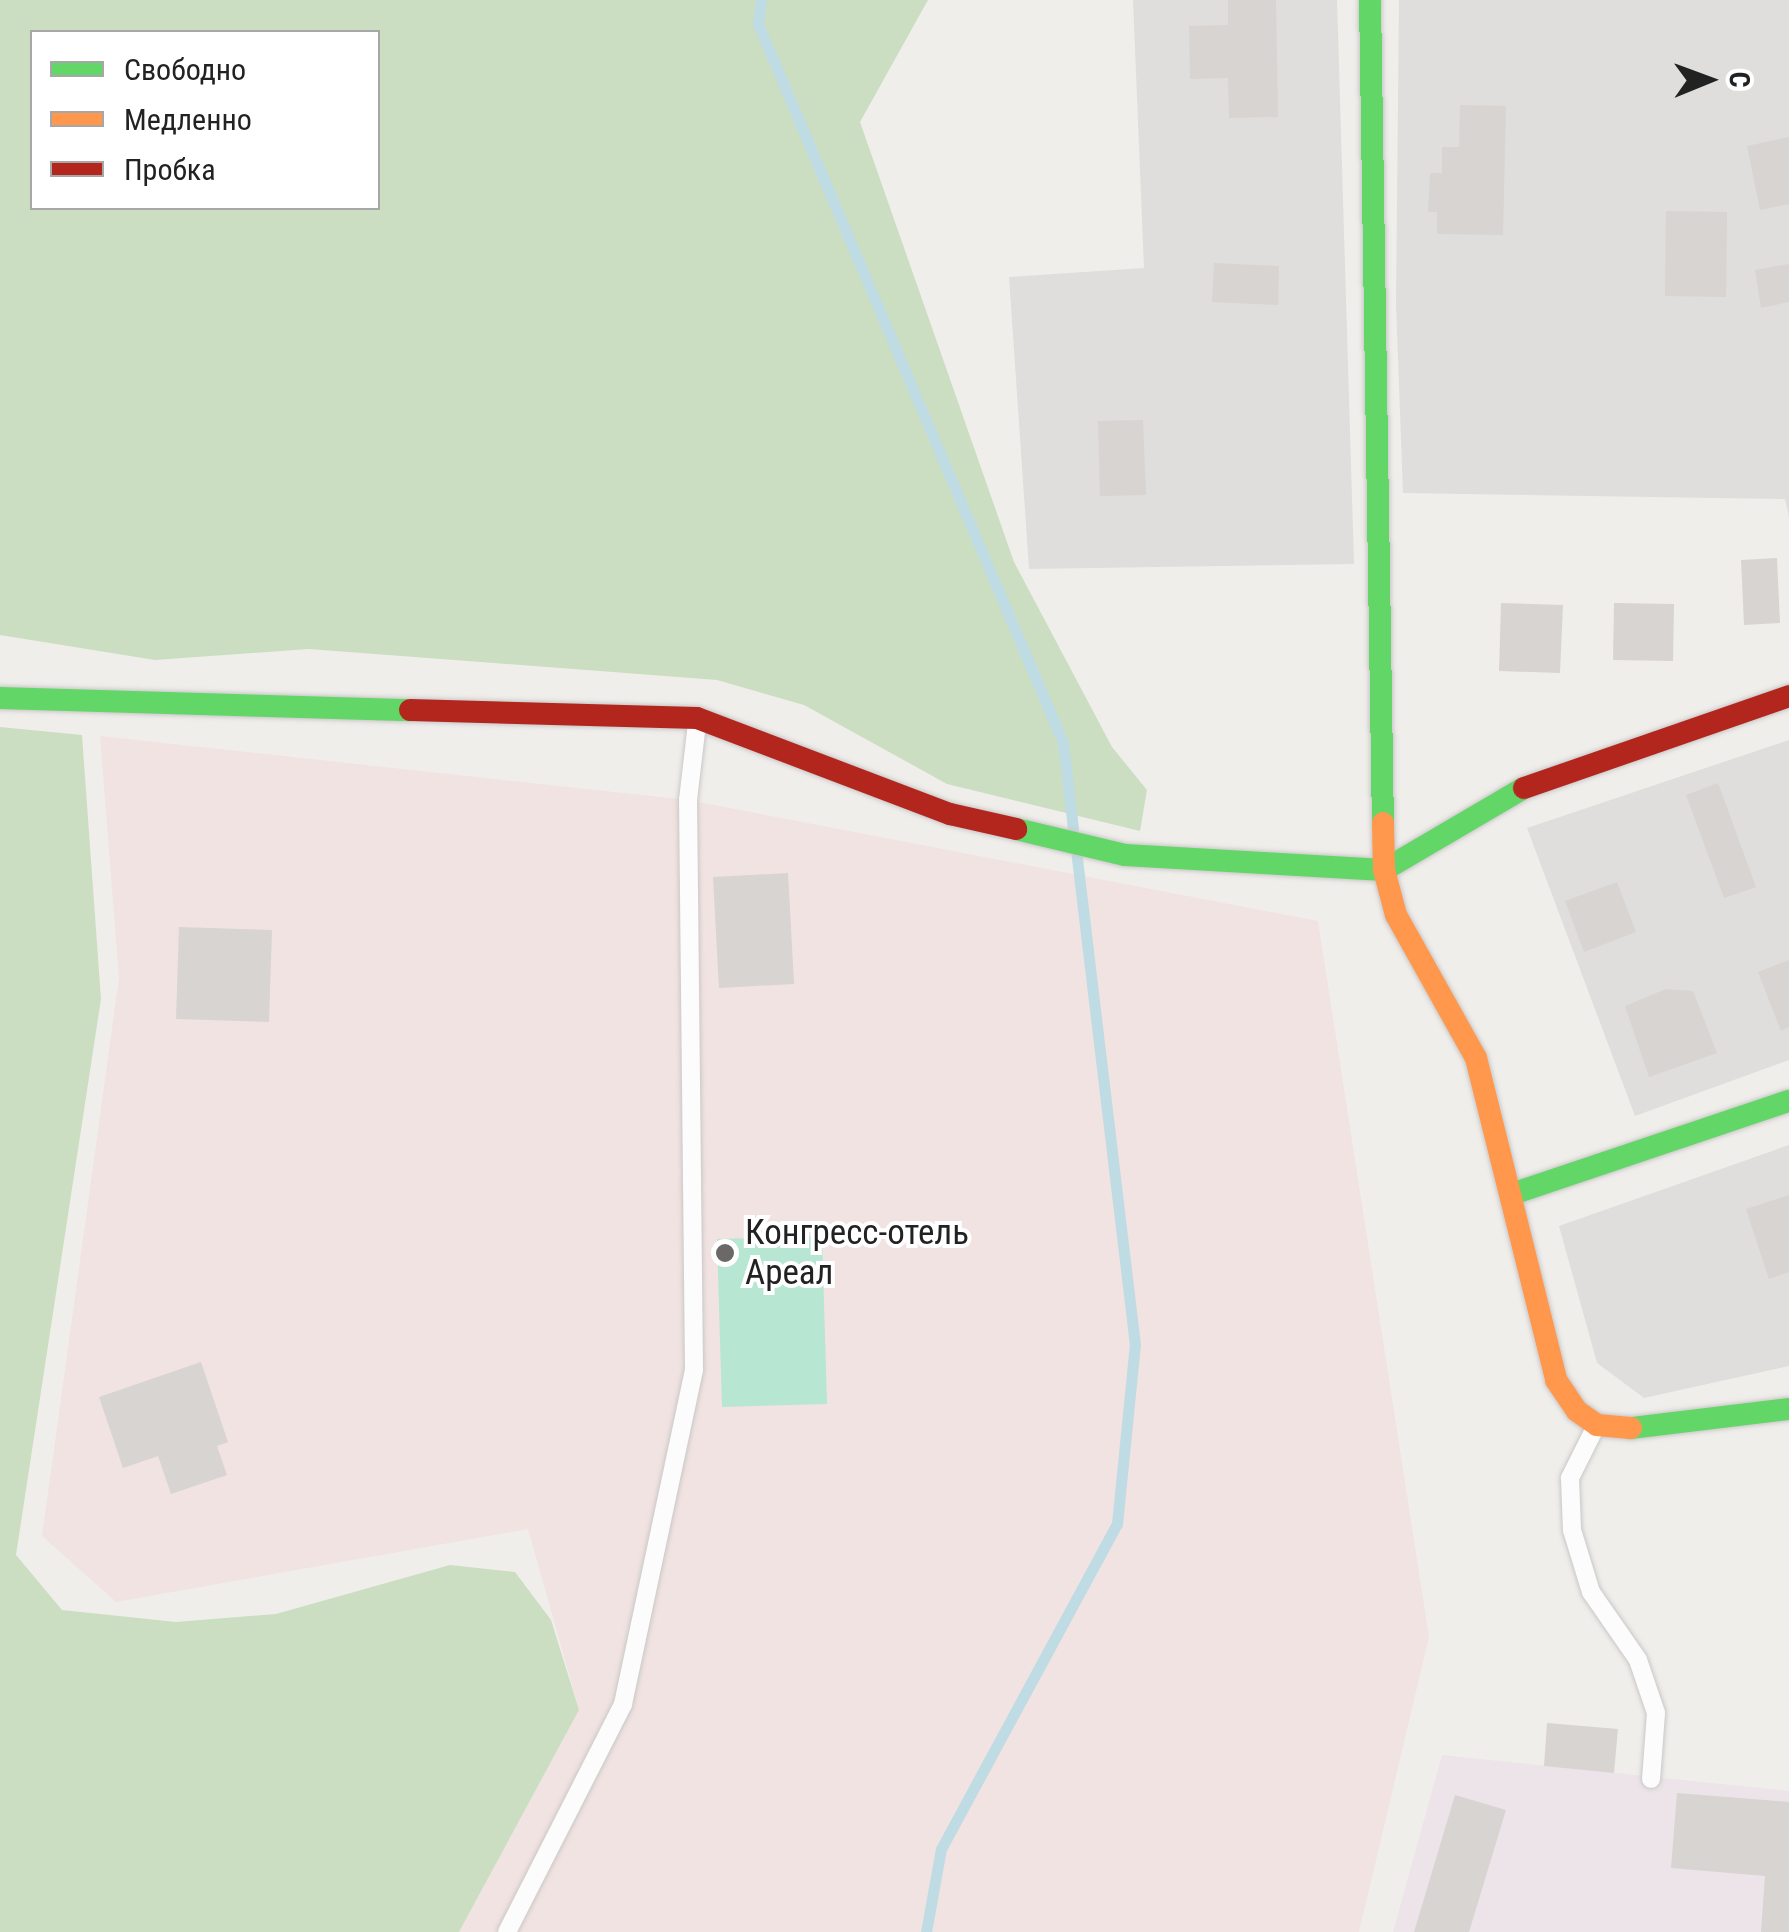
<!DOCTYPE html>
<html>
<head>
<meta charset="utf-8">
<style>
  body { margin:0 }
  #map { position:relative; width:1789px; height:1932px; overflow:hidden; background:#f0eeeb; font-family:"Roboto Condensed",sans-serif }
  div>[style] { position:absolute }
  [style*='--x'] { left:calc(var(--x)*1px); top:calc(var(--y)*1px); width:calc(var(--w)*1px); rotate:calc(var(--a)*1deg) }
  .residential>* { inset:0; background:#dfdedc }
  .commercial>* { inset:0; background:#f1e3e1 }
  .industrial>* { inset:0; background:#ede4e9 }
  .forest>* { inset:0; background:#cbdec1 }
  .pitch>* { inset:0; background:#b7e6d2 }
  .stream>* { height:11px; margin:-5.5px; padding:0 5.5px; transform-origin:5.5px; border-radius:5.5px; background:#bfdbe3 }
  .building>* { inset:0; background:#d7d4d2 }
  .roads { filter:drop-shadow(0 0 2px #c9c8c7) drop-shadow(0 0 2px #c9c8c7) }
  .lane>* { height:18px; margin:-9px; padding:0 9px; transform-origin:9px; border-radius:9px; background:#fdfcfc }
  .fast>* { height:22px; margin:-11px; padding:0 11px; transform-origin:11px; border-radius:11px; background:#63d668 }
  .slow>* { height:22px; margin:-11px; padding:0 11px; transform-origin:11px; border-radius:11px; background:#ff974d }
  .jam>* { height:22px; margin:-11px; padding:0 11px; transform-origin:11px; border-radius:11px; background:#b3261e }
  .dots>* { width:28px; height:28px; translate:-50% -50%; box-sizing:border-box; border:5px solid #fff; border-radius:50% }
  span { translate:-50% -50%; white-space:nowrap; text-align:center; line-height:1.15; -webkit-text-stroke:8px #fff; paint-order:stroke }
  .poi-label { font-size:35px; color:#222 }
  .left { translate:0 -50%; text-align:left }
  .legend { position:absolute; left:30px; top:30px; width:350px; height:180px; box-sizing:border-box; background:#fff; border:2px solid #a7a7a7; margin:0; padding:12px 18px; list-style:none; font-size:30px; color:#222 }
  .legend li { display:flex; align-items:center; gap:20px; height:50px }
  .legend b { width:50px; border:2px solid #a7a7a7 }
  .north { position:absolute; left:1659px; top:30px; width:100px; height:100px; -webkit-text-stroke:8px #fff; paint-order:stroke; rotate:89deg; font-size:28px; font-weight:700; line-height:40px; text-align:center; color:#222 }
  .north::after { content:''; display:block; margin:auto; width:35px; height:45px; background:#222; clip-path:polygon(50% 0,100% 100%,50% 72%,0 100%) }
</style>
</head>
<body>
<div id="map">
  <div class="residential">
    <i style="clip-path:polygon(1133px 0,1337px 0,1354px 564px,1029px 569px,1009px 277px,1144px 268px)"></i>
    <i style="clip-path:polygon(1399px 0,1789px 0,1789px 517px,1785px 499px,1403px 493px,1396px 304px)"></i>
    <i style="clip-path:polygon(1789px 740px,1789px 1060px,1635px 1116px,1527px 828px)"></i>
    <i style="clip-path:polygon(1789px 1145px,1789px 1366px,1644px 1398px,1597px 1363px,1559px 1226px)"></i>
  </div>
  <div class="commercial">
    <i style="clip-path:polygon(100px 736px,688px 800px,1318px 921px,1429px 1637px,1359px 1932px,459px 1932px,579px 1710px,528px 1529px,116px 1602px,42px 1536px,119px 978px)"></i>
  </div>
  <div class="industrial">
    <i style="clip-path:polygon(1442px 1755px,1789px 1791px,1789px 1932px,1393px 1932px)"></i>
  </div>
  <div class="forest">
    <i style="clip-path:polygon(evenodd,0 0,928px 0,860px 122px,1014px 562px,1112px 747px,1147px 790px,1140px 831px,947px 784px,804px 705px,717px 680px,309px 649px,155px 660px,0 635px,0 0,32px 32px,378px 32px,378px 208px,32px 208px,32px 32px)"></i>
    <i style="clip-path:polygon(0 727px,82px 735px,101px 999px,16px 1555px,62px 1610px,176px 1622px,276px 1614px,450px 1565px,515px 1572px,551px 1620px,579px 1710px,459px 1932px,0 1932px)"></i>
  </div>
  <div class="pitch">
    <i style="clip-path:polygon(822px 1236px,827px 1404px,722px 1407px,717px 1239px)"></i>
  </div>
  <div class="stream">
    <i style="--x:761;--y:0;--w:24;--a:97"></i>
    <i style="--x:758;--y:24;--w:781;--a:67.01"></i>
    <i style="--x:1063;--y:743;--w:86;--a:83.3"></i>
    <i style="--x:926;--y:1932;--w:84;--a:-79.8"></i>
    <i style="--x:941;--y:1849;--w:370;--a:-61.6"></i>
    <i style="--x:1117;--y:1524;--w:180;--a:-84.3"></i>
    <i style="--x:1135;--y:1345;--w:492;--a:-96.8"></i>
  </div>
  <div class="building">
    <i style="clip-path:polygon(1228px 0,1276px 0,1278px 117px,1229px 118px,1228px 78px,1190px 79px,1189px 26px,1228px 25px)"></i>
    <i style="clip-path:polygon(1460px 105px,1506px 106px,1503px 235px,1437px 234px,1437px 212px,1428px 212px,1430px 173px,1442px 173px,1442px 147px,1459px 147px)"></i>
    <i style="clip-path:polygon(1789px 137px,1789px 204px,1760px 210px,1747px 146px)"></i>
    <i style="clip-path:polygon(1666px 211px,1727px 212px,1726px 297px,1665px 296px)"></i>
    <i style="clip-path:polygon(1214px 263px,1279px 266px,1278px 305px,1212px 302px)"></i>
    <i style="clip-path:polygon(1789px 264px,1789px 302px,1761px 308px,1755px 270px)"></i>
    <i style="clip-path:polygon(1143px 420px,1146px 495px,1100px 496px,1098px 421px)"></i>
    <i style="clip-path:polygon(1777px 558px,1780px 623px,1744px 625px,1741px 560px)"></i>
    <i style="clip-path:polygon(1501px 603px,1563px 605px,1560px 673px,1499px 671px)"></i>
    <i style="clip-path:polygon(1614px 603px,1674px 604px,1673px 661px,1613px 660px)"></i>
    <i style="clip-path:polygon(1718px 783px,1756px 887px,1724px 898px,1686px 795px)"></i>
    <i style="clip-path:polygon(788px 873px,794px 984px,719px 988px,713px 877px)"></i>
    <i style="clip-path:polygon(1617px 882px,1636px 932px,1584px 952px,1565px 901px)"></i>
    <i style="clip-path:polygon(179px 927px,272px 930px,269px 1022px,176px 1019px)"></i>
    <i style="clip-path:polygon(1789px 960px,1789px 1027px,1781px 1031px,1758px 972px)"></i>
    <i style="clip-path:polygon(1666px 989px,1693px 991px,1717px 1053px,1649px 1077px,1625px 1006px)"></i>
    <i style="clip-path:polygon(1789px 1195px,1789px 1272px,1769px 1279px,1746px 1209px)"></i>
    <i style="clip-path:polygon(201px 1362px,228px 1442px,217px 1446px,227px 1475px,171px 1494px,158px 1456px,123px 1468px,99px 1397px)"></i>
    <i style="clip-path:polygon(1547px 1723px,1618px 1729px,1614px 1773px,1544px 1766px)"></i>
    <i style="clip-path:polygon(1677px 1793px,1789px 1802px,1789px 1932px,1761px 1932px,1765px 1876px,1671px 1868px)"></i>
    <i style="clip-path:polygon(1455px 1795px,1506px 1810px,1469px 1932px,1414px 1932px)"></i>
  </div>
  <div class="roads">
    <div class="lane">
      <i style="--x:1594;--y:1430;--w:54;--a:116.6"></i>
      <i style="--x:1570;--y:1478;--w:52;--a:87.8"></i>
      <i style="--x:1572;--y:1530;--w:65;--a:73"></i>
      <i style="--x:1591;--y:1592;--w:83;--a:55.3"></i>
      <i style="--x:1638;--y:1660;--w:56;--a:71.2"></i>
      <i style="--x:1656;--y:1713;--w:66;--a:94.3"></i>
      <i style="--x:507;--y:1932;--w:256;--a:-63"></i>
      <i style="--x:623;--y:1704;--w:341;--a:-78"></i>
      <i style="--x:694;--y:1370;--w:570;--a:-90.6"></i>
      <i style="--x:688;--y:800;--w:78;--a:-83.3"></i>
    </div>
    <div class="fast">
      <i style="--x:1370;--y:0;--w:823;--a:89.1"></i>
      <i style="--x:0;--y:698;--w:410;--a:1.7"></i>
      <i style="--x:1016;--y:829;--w:112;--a:13.4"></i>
      <i style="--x:1125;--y:855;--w:259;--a:3.3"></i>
      <i style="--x:1384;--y:870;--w:162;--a:-30.4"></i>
      <i style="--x:1512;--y:1194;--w:292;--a:-18.6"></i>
      <i style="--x:1631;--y:1428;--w:159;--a:-6.9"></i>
    </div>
    <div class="slow">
      <i style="--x:1383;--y:823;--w:47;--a:88.8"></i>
      <i style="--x:1384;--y:870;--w:47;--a:75.1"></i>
      <i style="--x:1396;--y:915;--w:164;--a:60.8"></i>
      <i style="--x:1476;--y:1058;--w:332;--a:76"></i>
      <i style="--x:1556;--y:1380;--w:37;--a:56"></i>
      <i style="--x:1577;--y:1411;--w:24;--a:35"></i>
      <i style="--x:1597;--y:1425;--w:34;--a:5"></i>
    </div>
    <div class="jam">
      <i style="--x:410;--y:710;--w:287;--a:1.6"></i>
      <i style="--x:697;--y:718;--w:271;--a:20.8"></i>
      <i style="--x:950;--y:814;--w:68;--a:12.8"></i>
      <i style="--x:1524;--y:788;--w:281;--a:-19.1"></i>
    </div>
  </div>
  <div class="dots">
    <i style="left:725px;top:1253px;background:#6a6968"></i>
  </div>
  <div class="poi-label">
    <span class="left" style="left:745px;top:1253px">Конгресс-отель<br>Ареал</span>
  </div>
  <ul class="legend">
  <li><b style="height:12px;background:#63d668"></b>Свободно</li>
  <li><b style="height:12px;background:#ff974d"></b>Медленно</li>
  <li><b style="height:12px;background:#b3261e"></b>Пробка</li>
  </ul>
  <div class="north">С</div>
</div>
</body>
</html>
